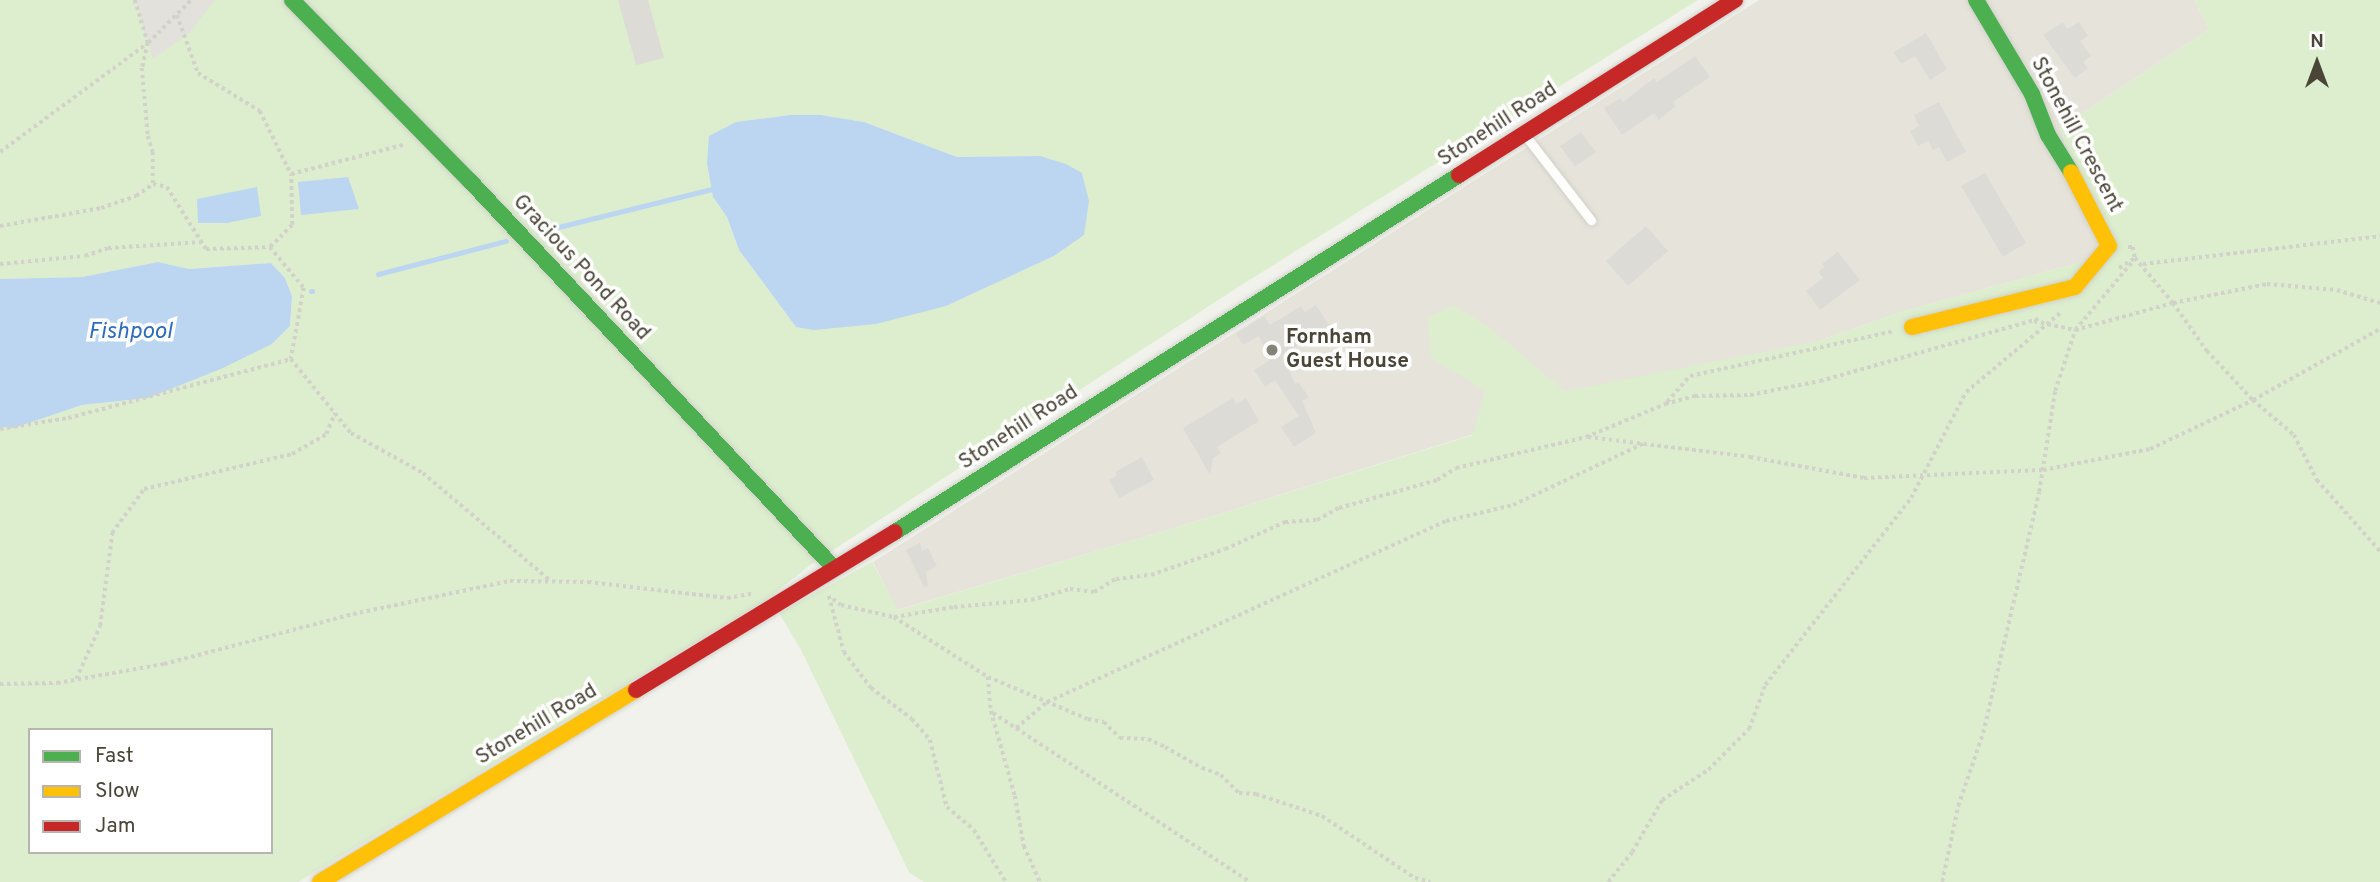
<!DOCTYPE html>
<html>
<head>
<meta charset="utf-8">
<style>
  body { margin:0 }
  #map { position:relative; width:2380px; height:882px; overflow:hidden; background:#f2f2ed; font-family:Overpass,sans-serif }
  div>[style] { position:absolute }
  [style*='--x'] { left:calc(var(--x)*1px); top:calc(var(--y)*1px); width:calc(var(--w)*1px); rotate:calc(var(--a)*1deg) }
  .residential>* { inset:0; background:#e6e4da }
  .green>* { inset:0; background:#dceecd }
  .parking>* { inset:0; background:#e2e1dc }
  .water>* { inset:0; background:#bcd5f1 }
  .stream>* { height:5px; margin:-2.5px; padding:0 2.5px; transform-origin:2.5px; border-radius:2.5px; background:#bcd5f1 }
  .building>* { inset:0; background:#dcdbd5 }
  .path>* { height:3.5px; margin-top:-1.75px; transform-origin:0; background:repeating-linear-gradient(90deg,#d2d2cb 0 3.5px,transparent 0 7px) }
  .roads { filter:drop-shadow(0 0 2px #d0d0ca) drop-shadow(0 0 2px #d0d0ca) }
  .lane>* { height:9px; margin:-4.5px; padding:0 4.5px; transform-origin:4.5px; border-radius:4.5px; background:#fdfdfc }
  .fast>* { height:16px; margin:-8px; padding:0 8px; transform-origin:8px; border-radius:8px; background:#4caf50 }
  .slow>* { height:16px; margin:-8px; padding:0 8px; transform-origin:8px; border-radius:8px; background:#ffc107 }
  .jam>* { height:16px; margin:-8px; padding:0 8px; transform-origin:8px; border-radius:8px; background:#c62828 }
  .dots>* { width:19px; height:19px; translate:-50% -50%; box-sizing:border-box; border:4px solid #fff; border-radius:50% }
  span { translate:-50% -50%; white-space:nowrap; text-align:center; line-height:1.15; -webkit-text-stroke:7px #fff; paint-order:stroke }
  .street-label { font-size:21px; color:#4a4537 }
  .poi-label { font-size:21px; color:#4a4537; font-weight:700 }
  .left { translate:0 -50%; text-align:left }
  .water-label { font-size:23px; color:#2c6cba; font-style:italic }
  .legend { position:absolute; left:28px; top:728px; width:245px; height:126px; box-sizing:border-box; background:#fff; border:2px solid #b7b5af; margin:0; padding:9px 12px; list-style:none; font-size:21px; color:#4a4537 }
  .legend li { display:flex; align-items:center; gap:14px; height:35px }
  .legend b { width:35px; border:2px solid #b7b5af }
  .north { position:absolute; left:2282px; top:28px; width:70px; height:70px; -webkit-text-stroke:5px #fff; paint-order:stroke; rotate:0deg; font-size:19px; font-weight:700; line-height:28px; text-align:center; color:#4a4537 }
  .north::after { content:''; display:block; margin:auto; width:24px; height:32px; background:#4a4537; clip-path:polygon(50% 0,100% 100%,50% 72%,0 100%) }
</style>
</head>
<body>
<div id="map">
  <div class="residential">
    <i style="clip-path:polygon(1759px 0,2194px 0,2210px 29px,2060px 128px,2107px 255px,1898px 313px,1819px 341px,1474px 434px,1178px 527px,897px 610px,873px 562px)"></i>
  </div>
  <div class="green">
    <i style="clip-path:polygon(evenodd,0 0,1698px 0,1243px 284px,810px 565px,765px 601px,298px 882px,0 882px,0 427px,14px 428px,82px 405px,148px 398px,272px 344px,290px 326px,292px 296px,285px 278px,271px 263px,189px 269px,158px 262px,82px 277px,0 279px,0 0,790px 115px,821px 115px,864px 122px,957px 157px,1040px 156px,1084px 235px,1054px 256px,946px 306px,796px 327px,739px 250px,727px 217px,713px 197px,707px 164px,736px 122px,790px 115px,0 0,30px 730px,271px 730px,271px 852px,30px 852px,30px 730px)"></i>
    <i style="clip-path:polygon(2194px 0,2380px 0,2380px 882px,924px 882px,909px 872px,801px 650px,779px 613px,872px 562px,898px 610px,1178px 527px,1473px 435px,1485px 390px,1431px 358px,1428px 318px,1453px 305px,1491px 329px,1565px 391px,1819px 341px,1898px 313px,2107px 255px,2060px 128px,2210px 29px)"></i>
  </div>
  <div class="parking">
    <i style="clip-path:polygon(135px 0,215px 0,189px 33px,153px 59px)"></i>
  </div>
  <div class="water">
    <i style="clip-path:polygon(790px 115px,821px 115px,864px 122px,957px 157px,1040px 156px,1066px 164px,1082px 173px,1089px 201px,1084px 235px,1054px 256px,946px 306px,876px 324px,814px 330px,796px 327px,739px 250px,727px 217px,713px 197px,707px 164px,709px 136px,736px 122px)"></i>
    <i style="clip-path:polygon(348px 177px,359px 209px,301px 215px,298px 182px)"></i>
    <i style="clip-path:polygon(257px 187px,261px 216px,227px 223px,198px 223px,197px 199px)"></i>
    <i style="clip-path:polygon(158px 262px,189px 269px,271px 263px,285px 278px,292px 296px,290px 326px,272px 344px,223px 368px,148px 398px,82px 405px,14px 428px,0 427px,0 279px,82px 277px)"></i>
  </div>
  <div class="stream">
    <i style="--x:538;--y:232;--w:179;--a:-13.9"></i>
    <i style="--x:378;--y:274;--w:132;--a:-14.5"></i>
    <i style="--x:311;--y:291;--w:1;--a:0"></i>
  </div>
  <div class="building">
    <i style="clip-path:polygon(618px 0,648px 0,664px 58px,636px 65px)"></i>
    <i style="clip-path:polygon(2063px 22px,2067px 29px,2079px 22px,2088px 36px,2080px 41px,2091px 56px,2083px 62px,2088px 68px,2075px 78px,2043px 35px)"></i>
    <i style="clip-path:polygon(1926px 33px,1947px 69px,1930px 80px,1915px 56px,1901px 64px,1894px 52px)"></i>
    <i style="clip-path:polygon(1695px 56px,1710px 77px,1673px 102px,1676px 106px,1659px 120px,1654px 113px,1622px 135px,1604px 108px,1620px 98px,1623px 102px,1654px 78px,1657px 82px)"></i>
    <i style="clip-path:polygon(1939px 102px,1966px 152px,1947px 162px,1939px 147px,1933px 150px,1928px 141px,1918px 146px,1910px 131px,1919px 126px,1914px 115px)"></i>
    <i style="clip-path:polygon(1581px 132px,1596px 152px,1575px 167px,1560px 146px)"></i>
    <i style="clip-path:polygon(1985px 173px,2026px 243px,2003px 257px,1961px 186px)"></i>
    <i style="clip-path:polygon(1646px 226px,1668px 251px,1628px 286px,1606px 261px)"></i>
    <i style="clip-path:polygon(1838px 252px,1860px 280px,1820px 310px,1806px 291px,1823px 278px,1818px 272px,1825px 267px,1822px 264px)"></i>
    <i style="clip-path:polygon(1316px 305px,1329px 325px,1282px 355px,1295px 384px,1298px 382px,1309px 397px,1302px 401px,1316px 433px,1294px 447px,1281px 427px,1299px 416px,1275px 380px,1265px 387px,1254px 370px,1269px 361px,1259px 336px,1243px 345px,1236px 334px,1264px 316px,1270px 325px,1301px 306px,1305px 312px)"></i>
    <i style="clip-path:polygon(1233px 398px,1236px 404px,1246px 398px,1259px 421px,1217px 447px,1221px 453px,1213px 458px,1210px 475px,1183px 428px)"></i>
    <i style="clip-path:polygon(1142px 457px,1154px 480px,1119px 498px,1109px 480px,1117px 476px,1115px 472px)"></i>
    <i style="clip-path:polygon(920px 543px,922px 551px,928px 548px,937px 566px,926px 572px,928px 586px,924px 587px,906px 550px)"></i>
  </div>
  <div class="path">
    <i style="--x:135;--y:0;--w:45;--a:73.2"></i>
    <i style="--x:148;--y:43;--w:26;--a:103"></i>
    <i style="--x:142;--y:68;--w:68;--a:85"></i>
    <i style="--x:148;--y:136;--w:17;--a:73"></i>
    <i style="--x:153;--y:152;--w:32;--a:90"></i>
    <i style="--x:177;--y:15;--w:62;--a:70.1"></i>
    <i style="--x:198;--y:73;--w:73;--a:31.5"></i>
    <i style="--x:260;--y:111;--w:70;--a:63.8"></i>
    <i style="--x:0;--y:152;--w:184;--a:-36.4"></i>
    <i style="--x:148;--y:43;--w:61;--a:-45"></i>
    <i style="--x:0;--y:226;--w:103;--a:-10.1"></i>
    <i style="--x:101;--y:208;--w:37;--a:-19"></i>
    <i style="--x:136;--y:196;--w:21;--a:-35"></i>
    <i style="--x:153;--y:184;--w:14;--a:12"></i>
    <i style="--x:167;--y:187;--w:73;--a:57.8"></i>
    <i style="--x:206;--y:249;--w:64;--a:-1.8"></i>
    <i style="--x:270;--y:247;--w:31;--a:-45"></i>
    <i style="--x:292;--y:225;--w:51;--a:-91.1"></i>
    <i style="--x:291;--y:174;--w:119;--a:-14.6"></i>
    <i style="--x:270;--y:247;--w:53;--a:50.3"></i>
    <i style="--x:304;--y:288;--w:72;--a:100.4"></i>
    <i style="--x:291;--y:359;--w:95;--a:51"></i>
    <i style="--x:351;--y:433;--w:82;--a:29.1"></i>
    <i style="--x:423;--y:473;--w:167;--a:40.2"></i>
    <i style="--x:2128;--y:247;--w:5;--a:0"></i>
    <i style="--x:2133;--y:247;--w:11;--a:80"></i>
    <i style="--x:2135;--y:258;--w:59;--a:49.8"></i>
    <i style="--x:2173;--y:303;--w:59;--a:54.7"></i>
    <i style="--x:2207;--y:351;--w:67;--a:46.8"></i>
    <i style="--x:2253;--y:400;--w:54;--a:40.5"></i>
    <i style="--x:2294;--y:435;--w:51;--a:62.9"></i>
    <i style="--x:2317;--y:480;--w:95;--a:48.4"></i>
    <i style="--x:0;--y:264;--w:85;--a:-5.4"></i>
    <i style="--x:85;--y:256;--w:24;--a:-19"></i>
    <i style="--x:108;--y:248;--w:94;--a:-3.7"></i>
    <i style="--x:2143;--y:264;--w:239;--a:-6.7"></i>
    <i style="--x:2119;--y:268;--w:19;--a:-32"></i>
    <i style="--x:2034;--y:321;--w:42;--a:12.4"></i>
    <i style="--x:2075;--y:330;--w:102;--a:-15.4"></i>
    <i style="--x:2173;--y:303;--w:96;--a:-11.4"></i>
    <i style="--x:2267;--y:284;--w:70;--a:4.9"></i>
    <i style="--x:2337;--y:290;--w:45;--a:16.8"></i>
    <i style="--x:1667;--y:402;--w:35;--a:-49"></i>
    <i style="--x:1690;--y:376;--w:209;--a:-12.4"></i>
    <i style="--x:0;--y:429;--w:69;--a:-9.2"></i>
    <i style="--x:68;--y:418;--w:231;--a:-14.8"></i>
    <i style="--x:1588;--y:437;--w:163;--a:7"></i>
    <i style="--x:1750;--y:457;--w:116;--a:10.4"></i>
    <i style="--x:1864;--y:478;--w:179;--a:-2.6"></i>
    <i style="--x:2043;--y:470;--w:109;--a:-11.1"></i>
    <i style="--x:2150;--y:449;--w:114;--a:-25.4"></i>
    <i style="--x:2253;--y:400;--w:145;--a:-29.2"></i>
    <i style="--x:829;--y:596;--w:58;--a:75"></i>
    <i style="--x:844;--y:652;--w:45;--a:53.1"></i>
    <i style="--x:871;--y:688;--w:51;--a:37.1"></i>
    <i style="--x:912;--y:719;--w:28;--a:49"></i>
    <i style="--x:930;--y:740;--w:69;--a:75.8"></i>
    <i style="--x:947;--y:807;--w:35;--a:40"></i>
    <i style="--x:974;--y:830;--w:61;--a:58.4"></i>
    <i style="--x:833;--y:599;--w:10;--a:37"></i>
    <i style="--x:841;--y:605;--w:54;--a:12.8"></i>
    <i style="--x:894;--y:617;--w:112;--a:32.6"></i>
    <i style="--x:988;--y:677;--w:34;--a:85"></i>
    <i style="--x:991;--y:711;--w:88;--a:74.2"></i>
    <i style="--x:1015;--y:796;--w:51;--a:79.8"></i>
    <i style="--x:1024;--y:846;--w:39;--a:66"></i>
    <i style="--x:894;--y:617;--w:61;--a:-9.5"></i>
    <i style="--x:954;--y:607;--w:77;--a:-5.2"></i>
    <i style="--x:1031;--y:600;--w:41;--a:-15.8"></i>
    <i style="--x:1070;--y:589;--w:24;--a:7"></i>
    <i style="--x:1094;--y:592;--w:26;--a:-31"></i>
    <i style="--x:1116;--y:579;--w:35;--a:-7"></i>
    <i style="--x:1151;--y:575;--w:78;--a:-19.4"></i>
    <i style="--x:1225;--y:549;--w:66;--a:-24.2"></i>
    <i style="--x:1285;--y:522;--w:32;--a:-4"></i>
    <i style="--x:1317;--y:520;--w:25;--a:-29"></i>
    <i style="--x:1339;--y:508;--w:102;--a:-15.9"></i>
    <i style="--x:1437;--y:480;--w:22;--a:-32"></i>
    <i style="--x:1456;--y:468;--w:134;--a:-13.4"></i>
    <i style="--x:1586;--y:437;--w:86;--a:-22.7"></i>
    <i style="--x:1665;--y:404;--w:31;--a:-15"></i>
    <i style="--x:1695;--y:396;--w:55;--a:-1"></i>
    <i style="--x:1750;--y:395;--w:71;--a:-11.3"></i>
    <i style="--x:1820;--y:381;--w:227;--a:-15.9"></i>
    <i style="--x:988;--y:677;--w:108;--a:22.8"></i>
    <i style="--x:1088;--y:719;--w:16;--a:11"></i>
    <i style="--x:1104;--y:722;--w:23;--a:45"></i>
    <i style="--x:1120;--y:738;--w:28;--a:2"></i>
    <i style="--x:1148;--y:739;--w:19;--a:25"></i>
    <i style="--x:1165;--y:747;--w:43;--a:29.6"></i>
    <i style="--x:1202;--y:768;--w:20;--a:20"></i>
    <i style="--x:1221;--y:775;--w:25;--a:45"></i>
    <i style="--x:1239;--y:793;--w:17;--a:3"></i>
    <i style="--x:1256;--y:794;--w:70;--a:18.4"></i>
    <i style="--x:1322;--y:816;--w:112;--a:33.7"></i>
    <i style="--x:1415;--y:878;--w:16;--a:14"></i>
    <i style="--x:76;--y:679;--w:58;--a:-65.6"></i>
    <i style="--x:100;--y:626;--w:94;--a:-82.6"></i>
    <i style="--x:112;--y:533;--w:54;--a:-54"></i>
    <i style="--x:144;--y:489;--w:152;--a:-13.3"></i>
    <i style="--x:292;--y:454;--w:39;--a:-30"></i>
    <i style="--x:326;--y:434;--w:23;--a:-67"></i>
    <i style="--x:0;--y:684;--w:57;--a:-1"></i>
    <i style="--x:57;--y:683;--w:109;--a:-10.1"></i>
    <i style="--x:164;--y:664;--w:196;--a:-14.8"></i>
    <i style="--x:353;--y:614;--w:160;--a:-11.9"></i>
    <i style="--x:510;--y:581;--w:78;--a:0.7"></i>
    <i style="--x:588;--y:582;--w:140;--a:6.6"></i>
    <i style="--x:727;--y:598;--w:28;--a:-10"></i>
    <i style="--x:993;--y:713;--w:308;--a:33.3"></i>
    <i style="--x:1016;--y:728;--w:40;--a:-40"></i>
    <i style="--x:1047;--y:702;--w:438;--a:-24.4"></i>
    <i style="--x:1446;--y:521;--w:69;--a:-13.4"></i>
    <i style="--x:1513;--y:505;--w:146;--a:-25.2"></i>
    <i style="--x:1608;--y:882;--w:38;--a:-51"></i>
    <i style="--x:1632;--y:852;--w:60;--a:-60"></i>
    <i style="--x:1662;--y:800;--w:55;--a:-33.1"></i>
    <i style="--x:1708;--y:770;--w:58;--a:-45"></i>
    <i style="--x:1749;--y:729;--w:47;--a:-70"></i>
    <i style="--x:1765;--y:685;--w:237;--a:-52"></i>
    <i style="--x:1911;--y:498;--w:119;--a:-62.6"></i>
    <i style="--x:1966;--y:392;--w:123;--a:-40"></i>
    <i style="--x:1942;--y:882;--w:78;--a:-78.1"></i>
    <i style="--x:1958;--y:806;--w:77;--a:-71.1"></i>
    <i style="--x:1983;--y:733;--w:247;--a:-76.9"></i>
    <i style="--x:2039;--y:492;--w:102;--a:-81"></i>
    <i style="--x:2055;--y:391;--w:64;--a:-71.8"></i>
    <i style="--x:2075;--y:330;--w:90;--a:-50"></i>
  </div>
  <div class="roads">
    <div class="lane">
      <i style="--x:1525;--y:135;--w:108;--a:52.2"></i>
    </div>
    <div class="fast">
      <i style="--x:292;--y:0;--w:254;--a:45.5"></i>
      <i style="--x:470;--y:181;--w:531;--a:46.75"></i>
      <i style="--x:1976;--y:0;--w:109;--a:59.2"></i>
      <i style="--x:2032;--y:94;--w:44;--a:68.7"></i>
      <i style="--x:2048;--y:135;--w:44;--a:58.1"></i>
      <i style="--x:895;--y:532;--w:667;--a:-32.33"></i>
    </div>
    <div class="slow">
      <i style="--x:1912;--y:327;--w:168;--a:-13.8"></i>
      <i style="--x:2075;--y:287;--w:53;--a:-50.3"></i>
      <i style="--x:2109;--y:246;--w:83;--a:-117.2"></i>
      <i style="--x:320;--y:882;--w:370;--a:-31.3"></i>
    </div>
    <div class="jam">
      <i style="--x:1459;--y:175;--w:327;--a:-32.4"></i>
      <i style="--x:636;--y:690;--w:303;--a:-31.4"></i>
    </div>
  </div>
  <div class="dots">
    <i style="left:1272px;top:350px;background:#858277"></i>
  </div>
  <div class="street-label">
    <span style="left:1498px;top:125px;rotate:-33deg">Stonehill Road</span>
    <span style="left:2076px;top:135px;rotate:62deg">Stonehill Crescent</span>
    <span style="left:581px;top:268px;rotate:47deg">Gracious Pond Road</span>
    <span style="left:1019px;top:428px;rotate:-33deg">Stonehill Road</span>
    <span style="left:537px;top:725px;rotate:-31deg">Stonehill Road</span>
  </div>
  <div class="poi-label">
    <span class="left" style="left:1286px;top:350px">Fornham<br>Guest House</span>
  </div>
  <div class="water-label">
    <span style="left:130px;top:333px">Fishpool</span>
  </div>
  <ul class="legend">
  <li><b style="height:9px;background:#4caf50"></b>Fast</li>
  <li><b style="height:9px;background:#ffc107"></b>Slow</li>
  <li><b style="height:9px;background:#c62828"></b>Jam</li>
  </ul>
  <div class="north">N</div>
</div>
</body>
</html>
